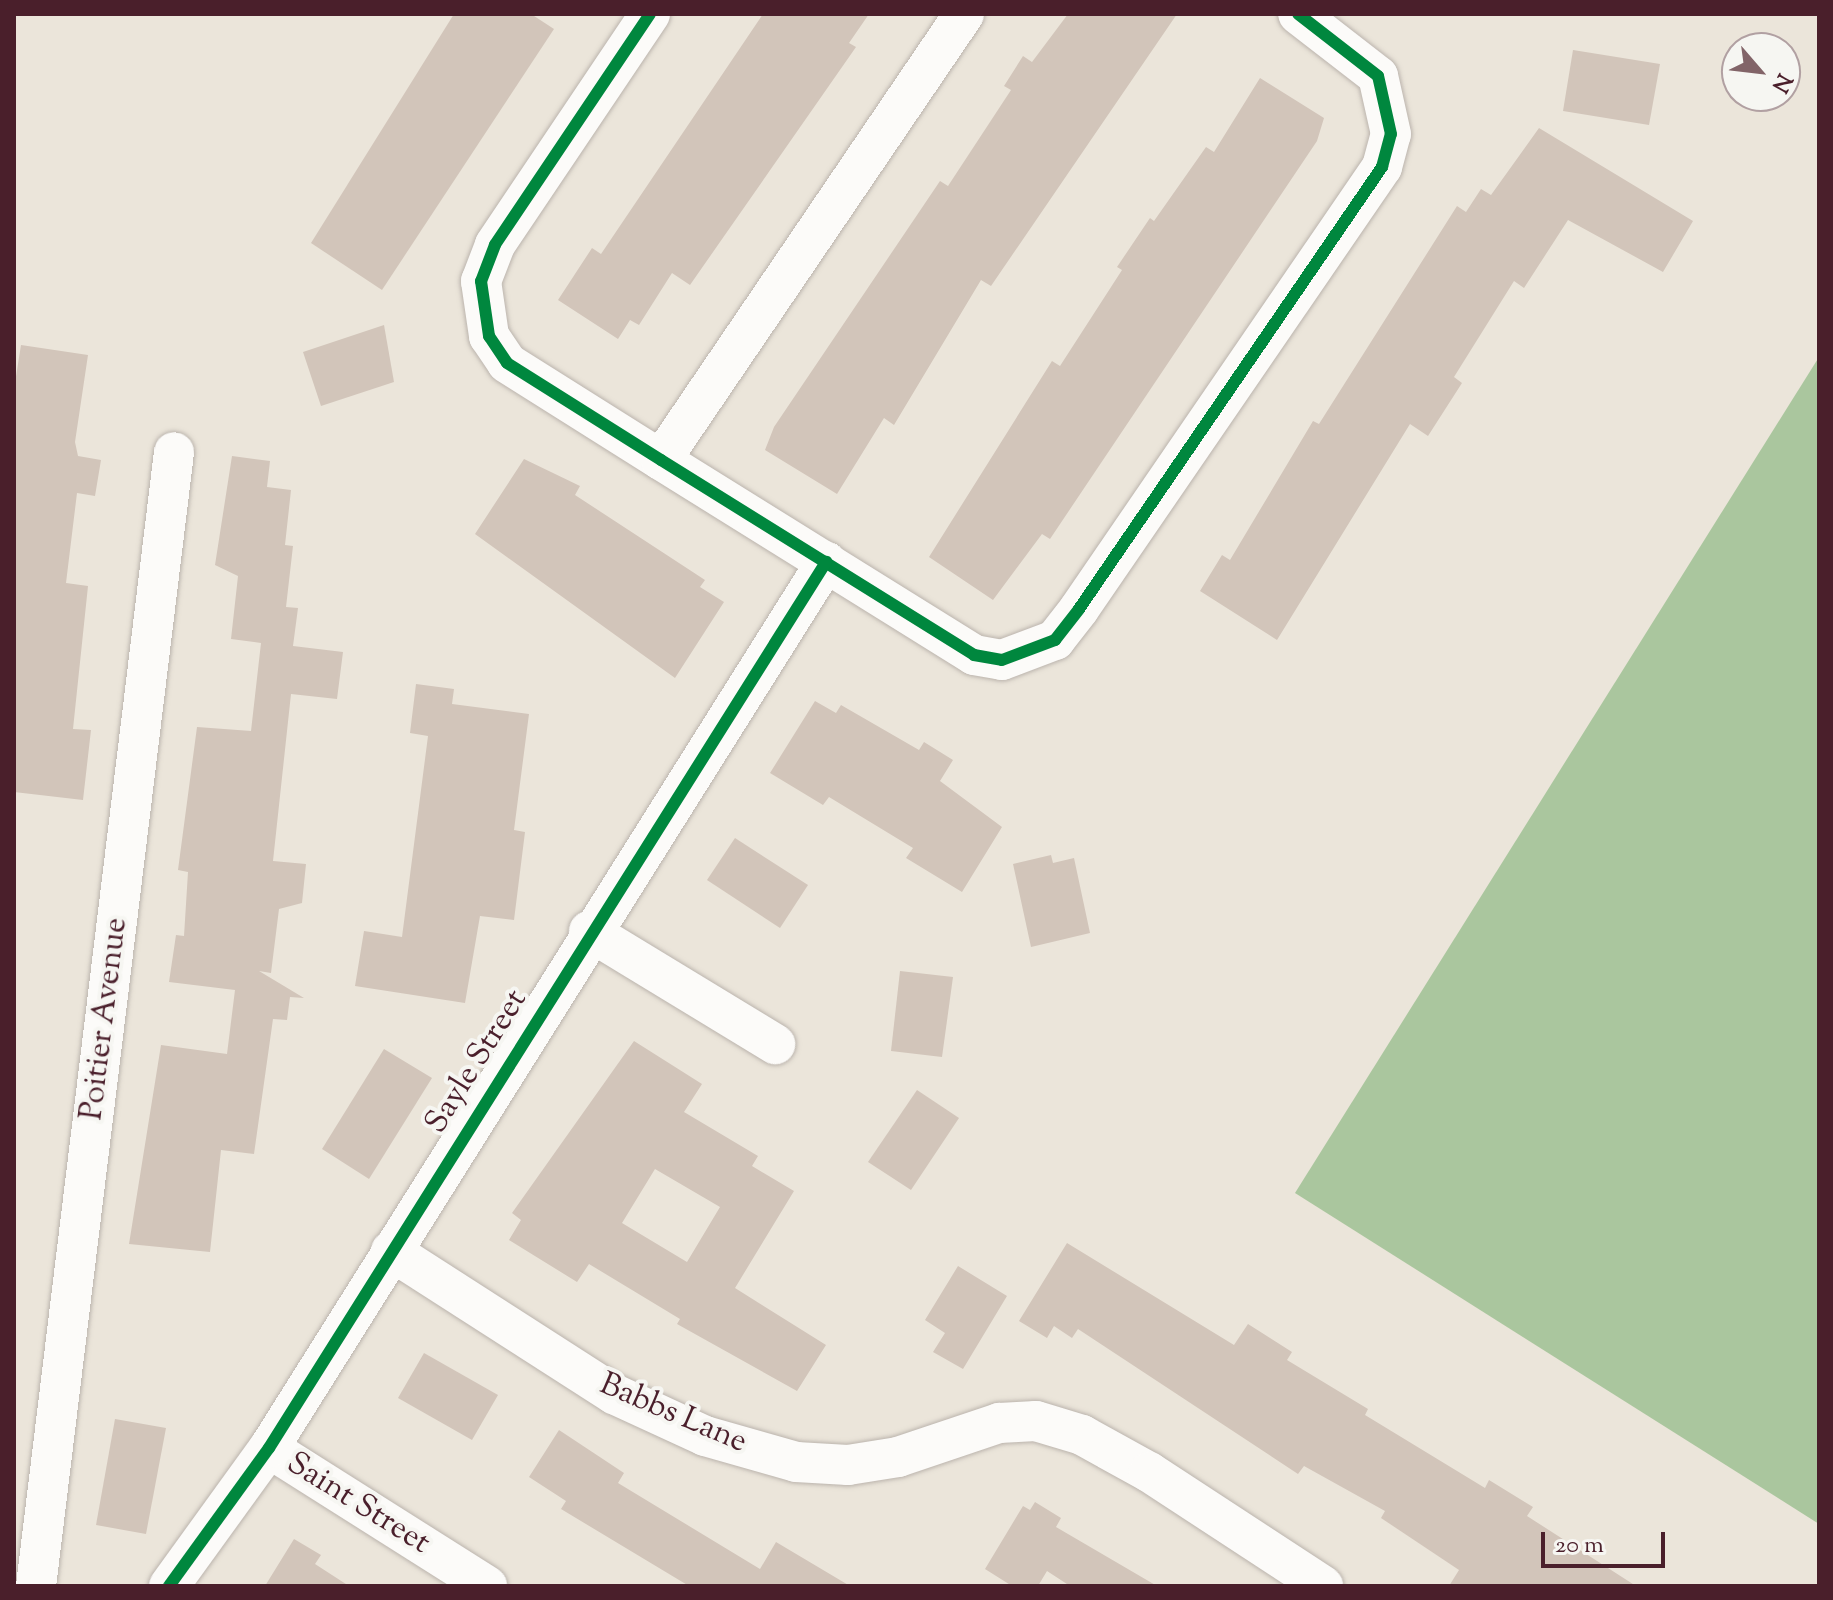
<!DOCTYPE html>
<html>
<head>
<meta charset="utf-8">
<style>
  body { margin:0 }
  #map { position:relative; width:1833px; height:1600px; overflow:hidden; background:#ebe5da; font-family:"Sorts Mill Goudy",serif }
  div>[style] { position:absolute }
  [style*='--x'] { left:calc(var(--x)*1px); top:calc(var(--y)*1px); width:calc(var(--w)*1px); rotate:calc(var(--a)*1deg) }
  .forest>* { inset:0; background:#aac69e }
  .building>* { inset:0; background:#d2c5ba }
  .roads { filter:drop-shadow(0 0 2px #bbb4ad) drop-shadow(0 0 2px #bbb4ad) }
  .street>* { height:40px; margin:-20px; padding:0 20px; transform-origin:20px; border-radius:20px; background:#fcfbf9 }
  .cycleway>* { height:12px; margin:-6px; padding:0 6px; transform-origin:6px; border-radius:6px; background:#00873e }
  span { translate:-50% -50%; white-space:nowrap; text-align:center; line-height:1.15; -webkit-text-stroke:8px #f6f6f2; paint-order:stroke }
  .street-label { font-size:32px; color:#4a1f2b }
  .frame { position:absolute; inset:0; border:16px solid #4a1f2b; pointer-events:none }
  .north { position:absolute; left:1721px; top:32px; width:80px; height:80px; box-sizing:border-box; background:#f6f6f2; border:2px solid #b1a0a2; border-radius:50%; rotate:118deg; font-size:22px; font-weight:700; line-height:32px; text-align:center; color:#4a1f2b }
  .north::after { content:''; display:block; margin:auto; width:28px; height:36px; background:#826468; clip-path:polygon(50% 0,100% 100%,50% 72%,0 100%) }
  .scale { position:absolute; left:1541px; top:1532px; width:124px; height:36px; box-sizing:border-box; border:4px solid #4a1f2b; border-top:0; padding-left:10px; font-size:24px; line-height:28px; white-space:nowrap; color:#4a1f2b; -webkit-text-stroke:6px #f6f6f2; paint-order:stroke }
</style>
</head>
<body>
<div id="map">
  <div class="forest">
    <i style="clip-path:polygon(1819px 357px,1819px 1524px,1295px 1193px)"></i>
  </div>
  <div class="building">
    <i style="clip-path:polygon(454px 14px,531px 14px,554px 29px,382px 290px,311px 243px)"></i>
    <i style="clip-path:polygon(763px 14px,869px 14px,849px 43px,856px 47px,690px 285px,672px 273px,639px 325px,630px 320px,618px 339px,558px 300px,592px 248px,601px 254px)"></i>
    <i style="clip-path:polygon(1068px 14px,1177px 14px,991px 286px,981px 280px,894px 425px,884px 418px,837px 494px,765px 450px,774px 427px,940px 181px,948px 186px,1011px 90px,1004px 86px,1023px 56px,1032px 62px)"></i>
    <i style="clip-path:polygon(1573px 50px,1660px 64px,1649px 125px,1563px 111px)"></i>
    <i style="clip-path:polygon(1260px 78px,1324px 118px,1317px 141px,1050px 539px,1042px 534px,993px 600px,929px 557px,1052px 361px,1060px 366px,1122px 270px,1117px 267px,1150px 218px,1154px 221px,1206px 147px,1214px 152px)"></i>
    <i style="clip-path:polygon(1539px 128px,1693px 221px,1663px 272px,1568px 220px,1524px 288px,1514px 281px,1454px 377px,1462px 383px,1428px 436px,1410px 424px,1277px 640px,1200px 591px,1222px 555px,1230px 560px,1313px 421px,1319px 424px,1457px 206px,1466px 212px,1481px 189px,1491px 195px)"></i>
    <i style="clip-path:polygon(384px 325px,394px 382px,321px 406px,303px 352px)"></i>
    <i style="clip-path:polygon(21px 345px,88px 355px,75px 442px,78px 456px,101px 460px,95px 496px,77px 493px,66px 583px,88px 586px,73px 729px,91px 730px,83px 800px,14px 792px,14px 389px)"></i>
    <i style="clip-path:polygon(232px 456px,270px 461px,267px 487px,291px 490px,285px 545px,293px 546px,286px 607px,298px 608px,293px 646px,343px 652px,337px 699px,291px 694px,273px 861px,306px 864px,302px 903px,279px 909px,271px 973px,259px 971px,304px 998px,290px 997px,287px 1020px,273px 1019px,254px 1154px,221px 1150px,210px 1252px,129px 1244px,161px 1045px,227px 1054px,235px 990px,169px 982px,176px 935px,184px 936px,188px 872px,178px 870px,197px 727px,251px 731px,261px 643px,231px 639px,238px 576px,215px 565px)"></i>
    <i style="clip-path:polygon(524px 459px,580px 486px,575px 495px,705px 580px,700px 587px,724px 602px,675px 678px,475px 534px)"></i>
    <i style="clip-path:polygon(416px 684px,454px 689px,452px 704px,529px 714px,514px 830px,525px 832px,514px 920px,480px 916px,465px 1003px,355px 986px,364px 931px,402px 937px,428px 736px,410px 733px)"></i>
    <i style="clip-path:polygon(815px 701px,836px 713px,841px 705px,919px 750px,924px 742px,953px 760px,940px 781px,1002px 827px,962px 892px,906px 858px,913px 848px,829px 797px,823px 805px,770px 773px)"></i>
    <i style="clip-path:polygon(735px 838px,808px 885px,780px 928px,707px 880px)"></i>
    <i style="clip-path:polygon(1051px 855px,1053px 863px,1074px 858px,1090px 933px,1031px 947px,1013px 864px)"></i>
    <i style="clip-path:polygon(900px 971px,953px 977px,942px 1057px,891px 1051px)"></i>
    <i style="clip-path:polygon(evenodd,634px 1041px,702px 1084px,684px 1112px,758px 1156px,752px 1166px,794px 1191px,735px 1288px,826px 1345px,797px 1391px,677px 1324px,680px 1319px,589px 1264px,577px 1282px,509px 1240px,521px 1220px,512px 1213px,634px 1041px,655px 1169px,720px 1207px,687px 1262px,622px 1223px,655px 1169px)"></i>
    <i style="clip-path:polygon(384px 1049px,432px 1078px,369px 1179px,322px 1149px)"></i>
    <i style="clip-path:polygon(917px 1090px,959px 1118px,911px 1190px,868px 1162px)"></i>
    <i style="clip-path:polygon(1067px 1243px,1234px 1345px,1248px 1324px,1292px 1352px,1287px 1360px,1368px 1409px,1365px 1415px,1485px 1488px,1489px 1480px,1533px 1507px,1527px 1516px,1636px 1586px,1449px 1586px,1459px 1570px,1381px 1518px,1385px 1511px,1304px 1466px,1298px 1474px,1078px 1329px,1072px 1338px,1054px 1326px,1047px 1338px,1019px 1321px)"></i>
    <i style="clip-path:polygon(958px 1266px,1007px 1296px,963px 1369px,933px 1352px,945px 1333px,925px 1320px)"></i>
    <i style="clip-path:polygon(424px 1353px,498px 1395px,472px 1440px,398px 1398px)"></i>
    <i style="clip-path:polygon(115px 1419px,166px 1428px,146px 1534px,96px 1525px)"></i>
    <i style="clip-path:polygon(559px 1430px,624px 1473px,618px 1483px,760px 1569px,776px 1542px,850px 1586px,689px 1586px,561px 1509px,566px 1501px,529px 1477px)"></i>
    <i style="clip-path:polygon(1035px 1502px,1061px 1518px,1056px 1527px,1157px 1586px,1070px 1586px,1047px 1571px,1038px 1586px,1012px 1586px,985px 1569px,1023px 1506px,1030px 1510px)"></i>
    <i style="clip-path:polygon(294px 1539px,321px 1555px,315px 1564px,349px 1586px,265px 1586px)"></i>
  </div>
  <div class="roads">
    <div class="street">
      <i style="--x:650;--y:14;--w:278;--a:123.9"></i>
      <i style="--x:495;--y:245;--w:39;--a:111"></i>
      <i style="--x:481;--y:281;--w:56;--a:81.7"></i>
      <i style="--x:489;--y:336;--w:32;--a:56"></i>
      <i style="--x:507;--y:363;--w:182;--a:32.2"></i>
      <i style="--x:661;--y:460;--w:369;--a:31.9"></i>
      <i style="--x:974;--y:655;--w:28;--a:10"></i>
      <i style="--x:1002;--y:660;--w:57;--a:-20.7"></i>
      <i style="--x:1055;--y:640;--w:39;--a:-52"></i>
      <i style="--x:1079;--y:609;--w:536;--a:-55.57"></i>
      <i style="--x:1382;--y:167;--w:34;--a:-75"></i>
      <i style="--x:1391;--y:134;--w:59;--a:-102.6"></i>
      <i style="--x:1378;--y:76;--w:101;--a:-142.2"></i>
      <i style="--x:661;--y:460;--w:539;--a:-55.81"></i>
      <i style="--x:589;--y:931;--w:218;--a:31.3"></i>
      <i style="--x:391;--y:1251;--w:265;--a:32.7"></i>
      <i style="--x:614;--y:1394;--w:100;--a:24.8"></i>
      <i style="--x:705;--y:1436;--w:95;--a:15.9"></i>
      <i style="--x:796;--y:1462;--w:52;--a:3.3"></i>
      <i style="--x:848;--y:1465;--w:51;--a:-9.1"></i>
      <i style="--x:898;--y:1457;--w:107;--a:-18.6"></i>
      <i style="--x:999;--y:1423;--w:37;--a:-3"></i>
      <i style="--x:1036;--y:1421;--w:48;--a:16.9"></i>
      <i style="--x:1082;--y:1435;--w:77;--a:28.9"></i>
      <i style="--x:1149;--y:1472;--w:208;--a:33.2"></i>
      <i style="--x:269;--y:1448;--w:258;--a:32.3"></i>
      <i style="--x:36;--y:1586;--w:1142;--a:-83.06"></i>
      <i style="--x:169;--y:1586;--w:170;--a:-54.1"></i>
      <i style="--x:269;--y:1448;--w:1047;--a:-57.84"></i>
    </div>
  </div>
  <div class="cycleway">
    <i style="--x:650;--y:14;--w:278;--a:123.9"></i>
    <i style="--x:495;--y:245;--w:39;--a:111"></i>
    <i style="--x:481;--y:281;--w:56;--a:81.7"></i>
    <i style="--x:489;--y:336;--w:32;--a:56"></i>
    <i style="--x:507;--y:363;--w:182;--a:32.2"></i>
    <i style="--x:661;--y:460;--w:369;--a:31.9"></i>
    <i style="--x:974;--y:655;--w:28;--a:10"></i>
    <i style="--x:1002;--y:660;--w:57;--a:-20.7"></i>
    <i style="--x:1055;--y:640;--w:39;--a:-52"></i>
    <i style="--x:1079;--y:609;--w:536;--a:-55.57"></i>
    <i style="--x:1382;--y:167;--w:34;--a:-75"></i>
    <i style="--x:1391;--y:134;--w:59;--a:-102.6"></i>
    <i style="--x:1378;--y:76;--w:101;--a:-142.2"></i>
    <i style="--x:169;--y:1586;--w:170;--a:-54.1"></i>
    <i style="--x:269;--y:1448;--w:1047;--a:-57.84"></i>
  </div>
  <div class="street-label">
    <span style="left:105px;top:1019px;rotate:-83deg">Poitier Avenue</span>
    <span style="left:477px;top:1062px;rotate:-58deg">Sayle Street</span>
    <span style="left:673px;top:1414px;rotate:23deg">Babbs Lane</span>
    <span style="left:358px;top:1504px;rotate:32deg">Saint Street</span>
  </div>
  <div class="frame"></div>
  <div class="north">N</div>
  <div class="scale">20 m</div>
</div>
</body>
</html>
